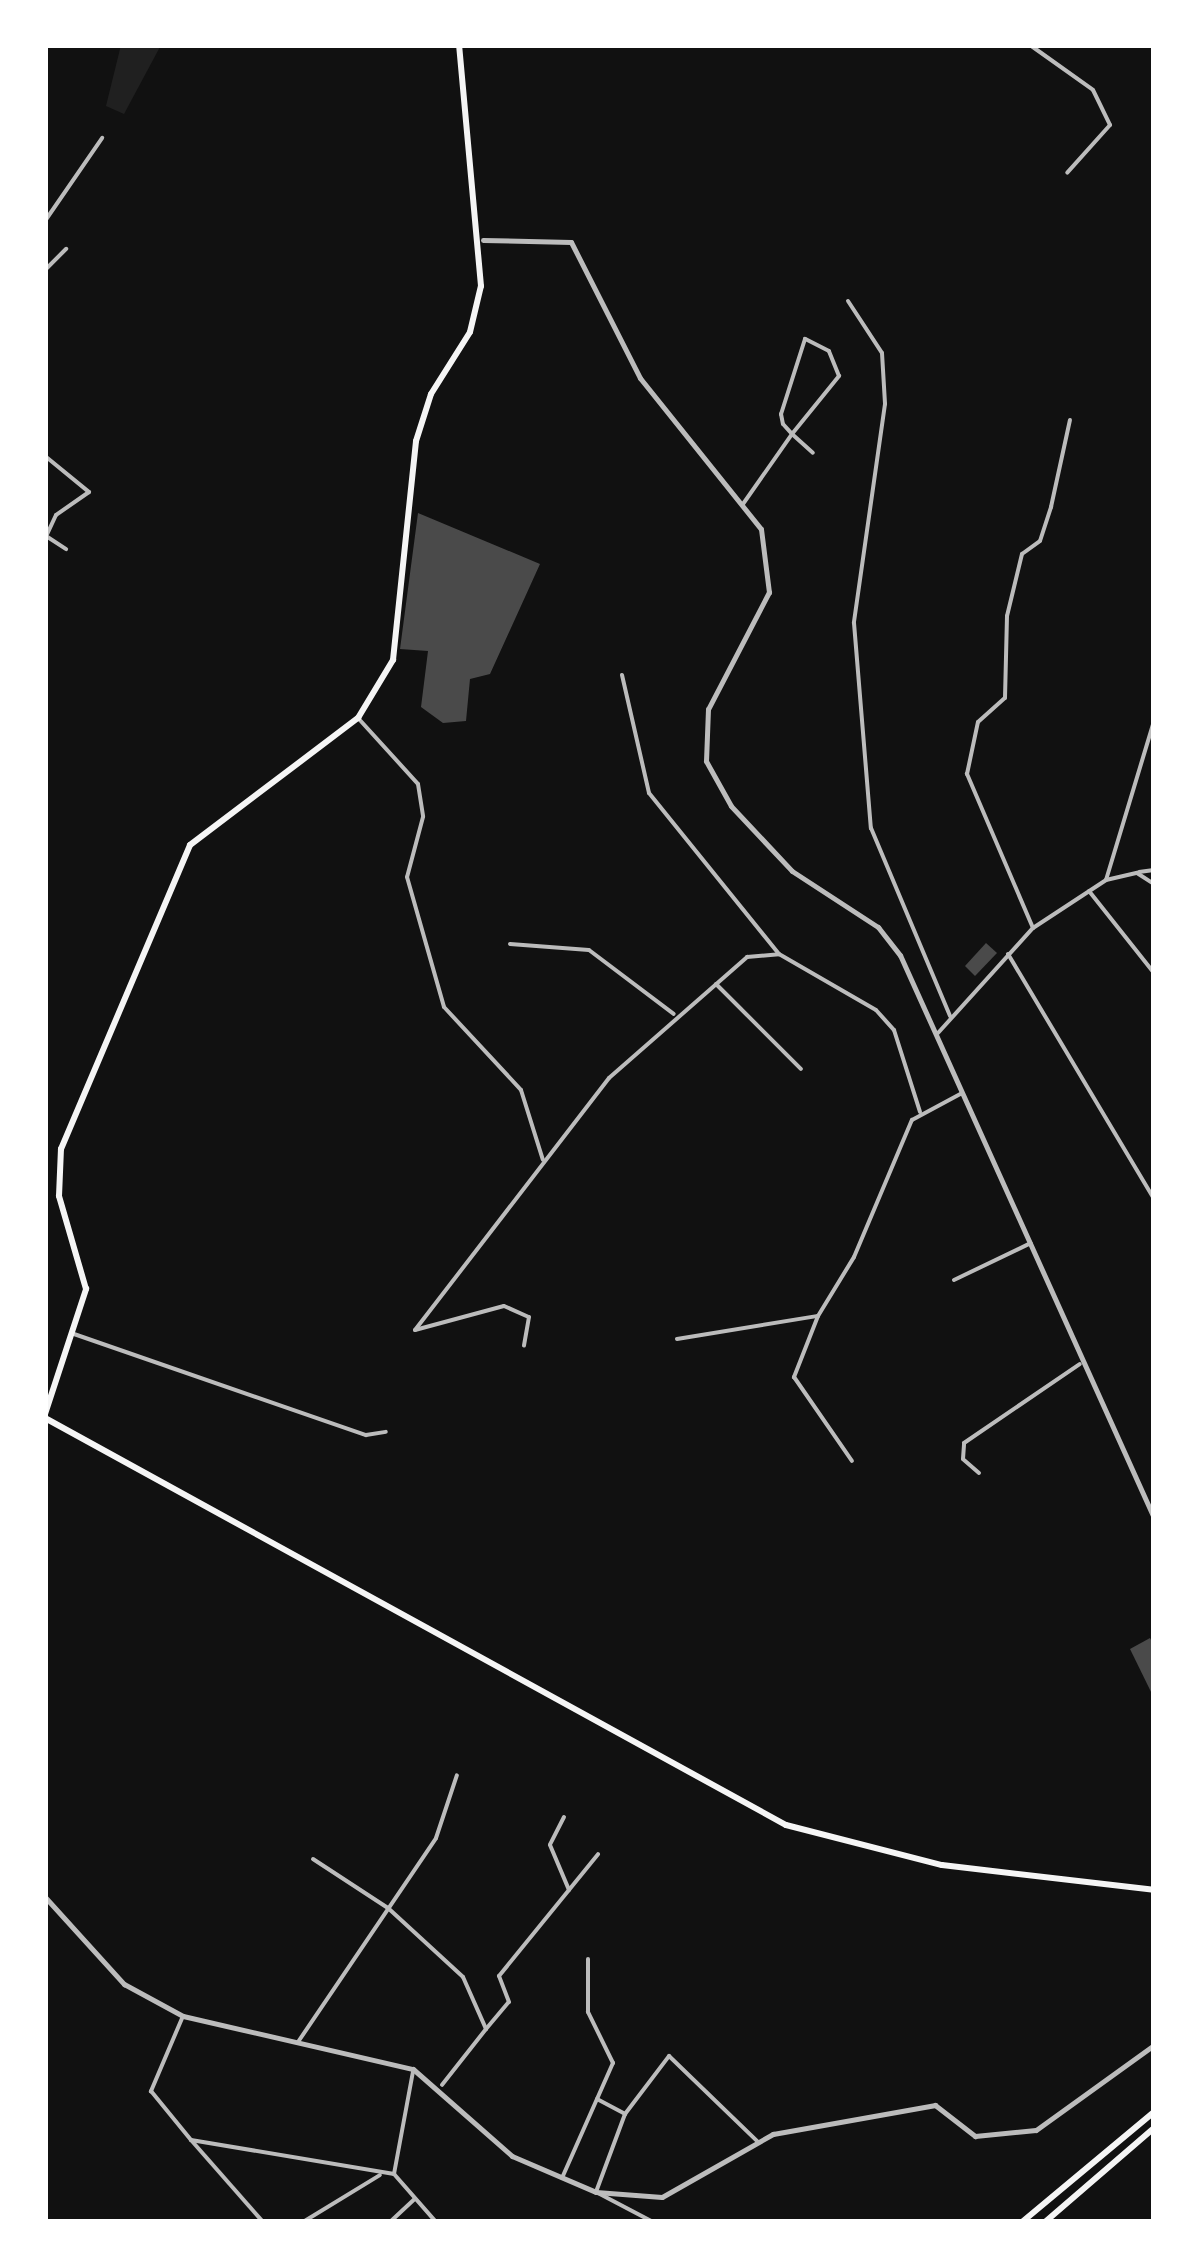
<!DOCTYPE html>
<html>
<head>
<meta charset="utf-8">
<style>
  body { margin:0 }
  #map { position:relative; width:1199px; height:2267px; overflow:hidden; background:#111; font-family:"Asap Condensed",sans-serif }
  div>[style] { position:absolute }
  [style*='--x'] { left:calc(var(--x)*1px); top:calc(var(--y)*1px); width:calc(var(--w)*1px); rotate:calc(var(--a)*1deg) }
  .green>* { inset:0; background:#202020 }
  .building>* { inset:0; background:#4a4a4a }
  .minor>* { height:4px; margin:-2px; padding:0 2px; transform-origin:2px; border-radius:2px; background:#bcbcbc }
  .tertiary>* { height:5px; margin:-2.5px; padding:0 2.5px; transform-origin:2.5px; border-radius:2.5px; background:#bcbcbc }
  .secondary>* { height:6px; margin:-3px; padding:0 3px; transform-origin:3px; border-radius:3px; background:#f5f5f5 }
  .primary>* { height:6px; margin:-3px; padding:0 3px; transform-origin:3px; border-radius:3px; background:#f5f5f5 }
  span { translate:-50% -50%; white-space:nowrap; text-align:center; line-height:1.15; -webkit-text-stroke:9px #fff; paint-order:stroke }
  .frame { position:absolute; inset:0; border:48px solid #fff; pointer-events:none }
</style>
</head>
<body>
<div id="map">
  <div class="green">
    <i style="clip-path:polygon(121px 45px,161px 45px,124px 114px,106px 106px)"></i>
  </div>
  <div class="building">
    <i style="clip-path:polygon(418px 513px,540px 564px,490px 674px,470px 679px,466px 721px,443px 723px,421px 707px,428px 651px,400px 649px)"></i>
    <i style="clip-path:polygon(986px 943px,997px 953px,975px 976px,965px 966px)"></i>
    <i style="clip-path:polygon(1150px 1638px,1154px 1646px,1154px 1698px,1130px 1649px)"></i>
  </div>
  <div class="minor">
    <i style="--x:1030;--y:45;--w:77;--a:35.5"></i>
    <i style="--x:1093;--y:90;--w:39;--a:64"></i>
    <i style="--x:1110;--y:125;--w:64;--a:131.9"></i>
    <i style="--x:45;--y:221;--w:101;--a:-55.5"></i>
    <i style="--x:45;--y:270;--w:30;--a:-45"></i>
    <i style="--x:848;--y:301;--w:62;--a:56.8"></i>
    <i style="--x:882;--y:353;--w:51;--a:86.6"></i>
    <i style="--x:885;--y:404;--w:221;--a:98.1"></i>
    <i style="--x:854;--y:623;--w:206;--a:85.3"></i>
    <i style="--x:871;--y:828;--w:204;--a:67.2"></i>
    <i style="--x:45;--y:456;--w:57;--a:39.3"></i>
    <i style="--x:89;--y:492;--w:40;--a:145.1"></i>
    <i style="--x:56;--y:515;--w:23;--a:115"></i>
    <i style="--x:46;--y:536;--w:24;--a:33"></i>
    <i style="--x:743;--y:504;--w:85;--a:-55"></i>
    <i style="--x:792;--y:434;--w:75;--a:-51"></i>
    <i style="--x:839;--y:376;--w:27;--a:-112"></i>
    <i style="--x:829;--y:351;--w:27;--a:-153"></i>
    <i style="--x:805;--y:339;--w:79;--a:107.7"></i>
    <i style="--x:781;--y:414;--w:10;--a:79"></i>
    <i style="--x:783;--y:424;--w:13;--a:48"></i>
    <i style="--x:792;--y:434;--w:28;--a:42"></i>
    <i style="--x:622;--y:675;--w:121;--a:77.1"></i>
    <i style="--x:649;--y:793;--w:207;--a:51.1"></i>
    <i style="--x:358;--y:718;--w:89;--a:47.7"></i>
    <i style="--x:418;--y:784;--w:33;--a:81"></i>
    <i style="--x:423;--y:817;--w:62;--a:104.9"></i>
    <i style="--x:407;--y:877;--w:135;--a:74.1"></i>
    <i style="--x:444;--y:1007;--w:113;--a:47.1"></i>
    <i style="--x:521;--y:1090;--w:73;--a:72.6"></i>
    <i style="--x:1139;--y:872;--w:15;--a:-8"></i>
    <i style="--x:1106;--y:880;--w:32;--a:-13"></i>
    <i style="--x:1137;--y:873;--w:20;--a:33"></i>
    <i style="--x:1089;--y:891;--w:105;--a:51.6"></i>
    <i style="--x:1033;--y:928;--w:168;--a:-113.2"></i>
    <i style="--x:967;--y:774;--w:53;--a:-78.1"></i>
    <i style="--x:978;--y:722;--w:36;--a:-42"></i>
    <i style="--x:1005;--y:698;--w:82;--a:-88.6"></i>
    <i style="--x:1007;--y:616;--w:64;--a:-76.4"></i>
    <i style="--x:1022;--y:554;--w:22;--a:-36"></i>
    <i style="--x:1040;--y:541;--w:36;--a:-72"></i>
    <i style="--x:1051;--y:507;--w:89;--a:-77.7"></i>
    <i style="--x:510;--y:944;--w:79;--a:4.3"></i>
    <i style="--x:589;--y:950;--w:106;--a:37"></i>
    <i style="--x:1008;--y:954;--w:285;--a:59.2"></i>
    <i style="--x:716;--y:984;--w:120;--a:45"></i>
    <i style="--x:938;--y:1033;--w:142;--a:-47.9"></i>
    <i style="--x:1033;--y:928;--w:87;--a:-33.3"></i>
    <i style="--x:1106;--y:880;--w:166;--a:-73.2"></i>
    <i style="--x:954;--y:1280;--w:85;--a:-25.7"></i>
    <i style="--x:818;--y:1316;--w:66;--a:111.5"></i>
    <i style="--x:794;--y:1377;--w:102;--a:55.4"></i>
    <i style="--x:415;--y:1330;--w:318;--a:-52.4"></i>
    <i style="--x:609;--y:1078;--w:184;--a:-41.2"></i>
    <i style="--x:747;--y:957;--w:32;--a:-5"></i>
    <i style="--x:779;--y:954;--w:112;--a:30"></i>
    <i style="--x:876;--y:1010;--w:27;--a:48"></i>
    <i style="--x:894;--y:1030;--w:86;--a:72.4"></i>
    <i style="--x:415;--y:1330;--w:92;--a:-15.1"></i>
    <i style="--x:504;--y:1306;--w:27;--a:24"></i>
    <i style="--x:529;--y:1317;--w:29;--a:100"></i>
    <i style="--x:74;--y:1334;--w:309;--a:19.1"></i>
    <i style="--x:366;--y:1435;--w:20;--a:-9"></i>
    <i style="--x:677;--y:1339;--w:143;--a:-9.3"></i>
    <i style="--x:818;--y:1316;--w:69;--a:-58.6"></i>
    <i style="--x:854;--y:1257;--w:149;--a:-67.1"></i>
    <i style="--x:912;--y:1120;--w:57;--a:-28.4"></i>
    <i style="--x:979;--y:1473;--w:21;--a:-139"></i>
    <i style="--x:963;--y:1459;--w:16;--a:-86"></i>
    <i style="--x:964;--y:1443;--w:140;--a:-34.3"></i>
    <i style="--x:564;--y:1817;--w:31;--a:117"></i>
    <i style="--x:550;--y:1845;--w:49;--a:67.1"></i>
    <i style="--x:313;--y:1859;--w:90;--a:33.2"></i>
    <i style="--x:388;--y:1908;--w:102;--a:42.6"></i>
    <i style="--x:463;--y:1977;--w:57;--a:66.1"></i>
    <i style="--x:486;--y:2029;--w:71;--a:128.2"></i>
    <i style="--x:183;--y:2016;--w:82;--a:113.1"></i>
    <i style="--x:151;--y:2091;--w:63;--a:50.8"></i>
    <i style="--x:191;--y:2140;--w:206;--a:9.5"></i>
    <i style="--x:394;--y:2174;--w:64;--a:48.8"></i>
    <i style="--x:486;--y:2029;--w:35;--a:-50"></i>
    <i style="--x:509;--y:2002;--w:28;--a:-111"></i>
    <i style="--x:499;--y:1976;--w:157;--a:-50.9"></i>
    <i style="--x:298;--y:2042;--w:246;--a:-55.9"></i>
    <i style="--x:436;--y:1838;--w:66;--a:-71.6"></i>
    <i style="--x:597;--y:2099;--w:32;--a:28"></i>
    <i style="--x:625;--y:2114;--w:83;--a:110.4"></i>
    <i style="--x:596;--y:2192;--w:64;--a:27.8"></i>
    <i style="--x:625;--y:2114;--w:73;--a:-52.8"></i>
    <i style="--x:669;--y:2056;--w:124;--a:44"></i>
    <i style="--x:191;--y:2140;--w:109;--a:48.7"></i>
    <i style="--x:394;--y:2174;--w:105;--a:-79.5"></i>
    <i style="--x:562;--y:2178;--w:126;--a:-66.1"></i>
    <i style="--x:613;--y:2063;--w:57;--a:-116.1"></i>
    <i style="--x:588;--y:2012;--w:53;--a:-90"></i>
    <i style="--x:303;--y:2222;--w:90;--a:-31.4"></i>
    <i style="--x:390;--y:2222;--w:34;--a:-43"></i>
  </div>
  <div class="tertiary">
    <i style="--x:483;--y:240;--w:88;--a:1.3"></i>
    <i style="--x:571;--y:242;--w:153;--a:63.1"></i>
    <i style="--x:640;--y:378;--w:193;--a:51.3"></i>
    <i style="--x:761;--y:529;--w:64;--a:82.8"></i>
    <i style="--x:769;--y:592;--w:132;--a:117.5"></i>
    <i style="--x:708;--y:709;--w:52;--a:92.2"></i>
    <i style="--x:706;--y:761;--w:51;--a:60.9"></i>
    <i style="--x:731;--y:806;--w:89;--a:46.8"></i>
    <i style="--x:792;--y:871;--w:103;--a:33.1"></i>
    <i style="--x:878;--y:927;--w:36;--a:52"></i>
    <i style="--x:900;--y:955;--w:618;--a:65.72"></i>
    <i style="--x:45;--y:1897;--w:118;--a:47.8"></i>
    <i style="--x:124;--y:1984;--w:67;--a:28.5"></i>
    <i style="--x:183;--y:2016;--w:236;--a:13"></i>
    <i style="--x:413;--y:2069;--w:132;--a:41.3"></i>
    <i style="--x:512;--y:2156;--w:91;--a:23.2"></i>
    <i style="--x:596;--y:2192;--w:66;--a:4.3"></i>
    <i style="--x:662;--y:2197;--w:128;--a:-29.6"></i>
    <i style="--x:773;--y:2134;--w:165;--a:-10.1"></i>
    <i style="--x:935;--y:2105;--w:51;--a:37.8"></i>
    <i style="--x:975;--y:2136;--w:61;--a:-5.6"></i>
    <i style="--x:1036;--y:2130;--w:145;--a:-35.8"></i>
  </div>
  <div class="secondary">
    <i style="--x:45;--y:1418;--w:845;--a:28.78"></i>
    <i style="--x:786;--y:1825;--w:161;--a:14.4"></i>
    <i style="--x:942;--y:1865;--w:213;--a:6.7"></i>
    <i style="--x:1022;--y:2222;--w:172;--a:-39.8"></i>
    <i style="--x:1045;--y:2222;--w:144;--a:-40.8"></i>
  </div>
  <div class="primary">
    <i style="--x:45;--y:1414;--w:132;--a:-71.8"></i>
    <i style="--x:86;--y:1289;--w:97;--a:-106.2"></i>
    <i style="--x:59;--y:1196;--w:47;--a:-87.6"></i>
    <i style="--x:61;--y:1149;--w:330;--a:-67"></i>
    <i style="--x:190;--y:845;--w:211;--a:-37.1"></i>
    <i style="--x:358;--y:718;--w:68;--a:-58.9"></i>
    <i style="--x:393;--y:660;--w:220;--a:-84"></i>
    <i style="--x:416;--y:441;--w:49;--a:-72.3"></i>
    <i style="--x:431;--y:394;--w:73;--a:-57.8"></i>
    <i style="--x:470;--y:332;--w:47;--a:-76.6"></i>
    <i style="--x:481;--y:286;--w:242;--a:-95.2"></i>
  </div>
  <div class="frame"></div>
</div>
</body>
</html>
